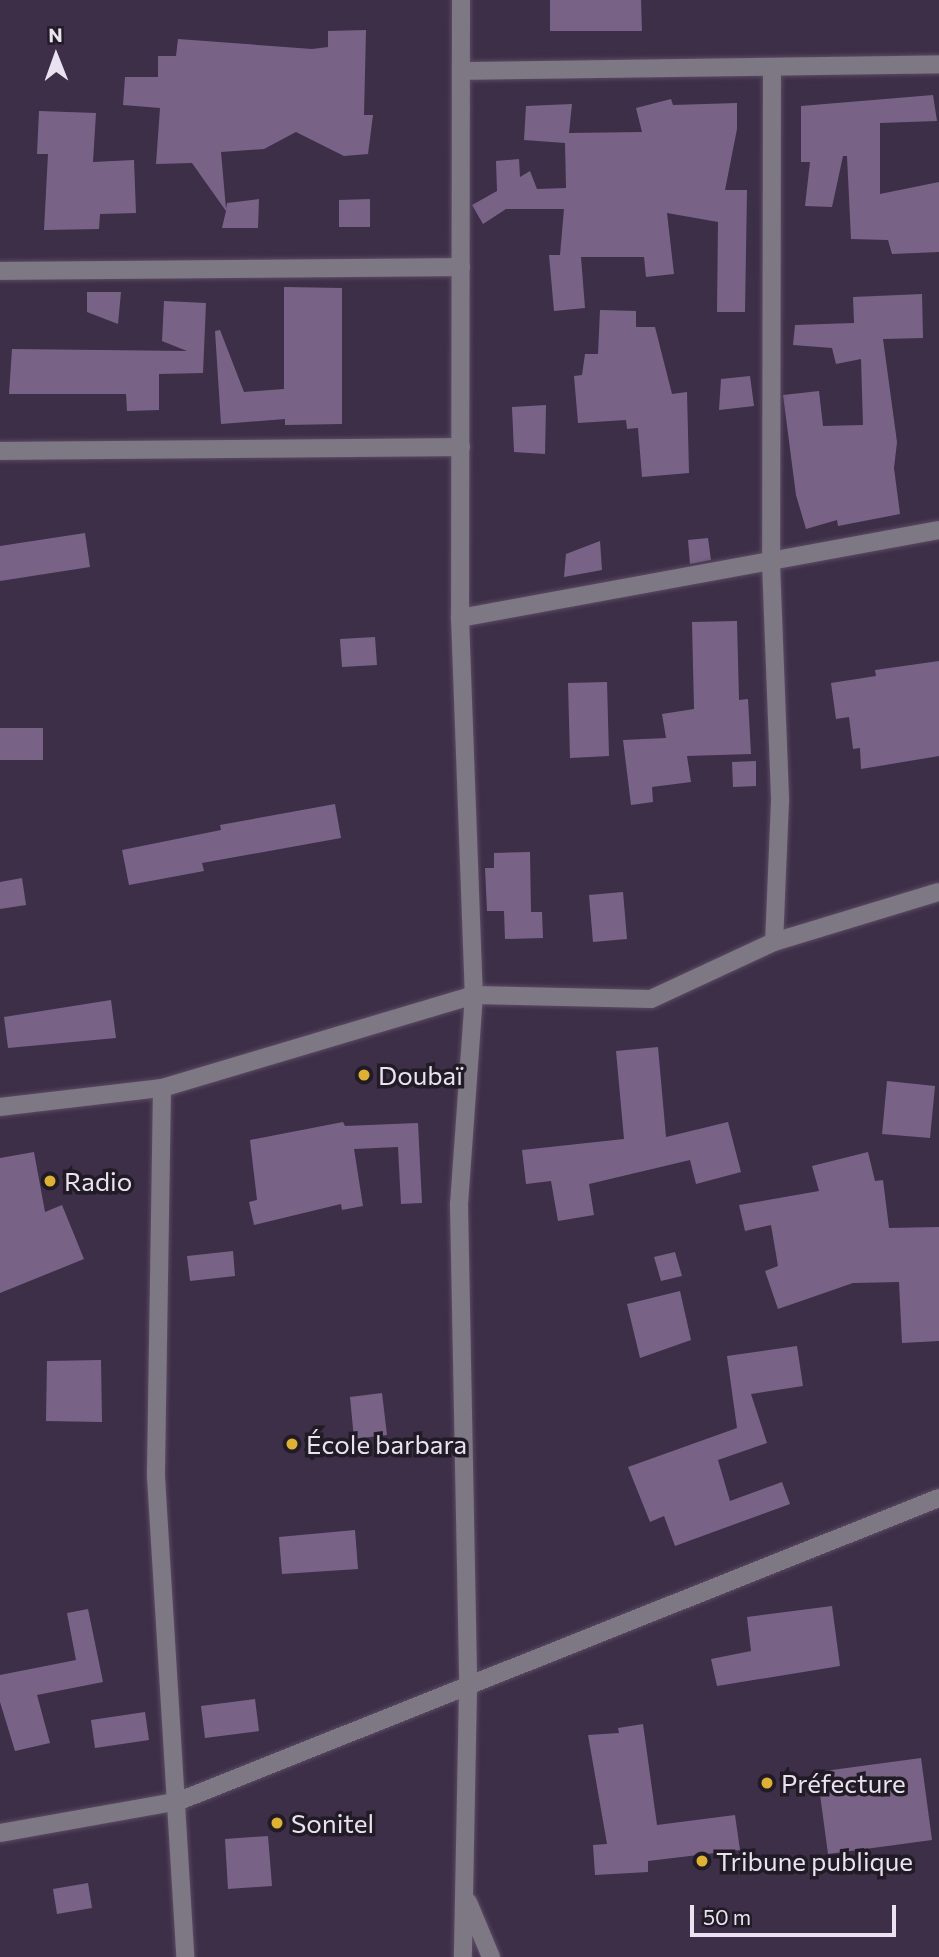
<!DOCTYPE html>
<html>
<head>
<meta charset="utf-8">
<style>
  body { margin:0 }
  #map { position:relative; width:939px; height:1957px; overflow:hidden; background:#3e2f48; font-family:Commissioner,sans-serif }
  div>[style] { position:absolute }
  [style*='--x'] { left:calc(var(--x)*1px); top:calc(var(--y)*1px); width:calc(var(--w)*1px); rotate:calc(var(--a)*1deg) }
  .building>* { inset:0; background:#786387 }
  .roads { filter:drop-shadow(0 0 2px #5a4b63) drop-shadow(0 0 2px #5a4b63) }
  .minor>* { height:18px; margin:-9px; padding:0 9px; transform-origin:9px; border-radius:9px; background:#7e7784 }
  .dots>* { width:19px; height:19px; translate:-50% -50%; box-sizing:border-box; border:4px solid #211b26; border-radius:50% }
  span { translate:-50% -50%; white-space:nowrap; text-align:center; line-height:1.15; -webkit-text-stroke:7px #211b26; paint-order:stroke }
  .poi-label { font-size:26px; color:#eae1f1 }
  .left { translate:0 -50%; text-align:left }
  .north { position:absolute; left:21px; top:21px; width:70px; height:70px; -webkit-text-stroke:5px #211b26; paint-order:stroke; rotate:359deg; font-size:19px; font-weight:700; line-height:28px; text-align:center; color:#eae1f1 }
  .north::after { content:''; display:block; margin:auto; width:24px; height:32px; background:#eae1f1; clip-path:polygon(50% 0,100% 100%,50% 72%,0 100%) }
  .scale { position:absolute; left:690px; top:1905px; width:206px; height:32px; box-sizing:border-box; border:4px solid #eae1f1; border-top:0; padding-left:9px; font-size:21px; line-height:24px; white-space:nowrap; color:#eae1f1; -webkit-text-stroke:5px #211b26; paint-order:stroke }
</style>
</head>
<body>
<div id="map">
  <div class="building">
    <i style="clip-path:polygon(550px 0,641px 0,642px 31px,550px 31px)"></i>
    <i style="clip-path:polygon(366px 30px,364px 115px,373px 115px,368px 154px,344px 156px,296px 132px,264px 149px,221px 152px,226px 209px,227px 203px,259px 199px,258px 228px,222px 228px,226px 211px,192px 163px,156px 164px,160px 108px,123px 105px,125px 77px,158px 77px,158px 56px,176px 56px,178px 39px,312px 49px,328px 47px,328px 31px)"></i>
    <i style="clip-path:polygon(933px 95px,937px 121px,880px 123px,880px 194px,939px 182px,939px 252px,892px 254px,888px 240px,851px 239px,847px 156px,843px 156px,832px 207px,805px 206px,810px 162px,801px 162px,801px 106px)"></i>
    <i style="clip-path:polygon(671px 99px,673px 105px,737px 103px,737px 129px,725px 190px,747px 190px,745px 312px,717px 312px,718px 222px,667px 213px,674px 274px,646px 277px,644px 257px,581px 257px,585px 308px,554px 311px,549px 255px,560px 255px,564px 209px,506px 209px,483px 224px,472px 205px,497px 191px,496px 161px,519px 159px,520px 177px,530px 171px,537px 189px,566px 188px,565px 143px,524px 140px,526px 106px,572px 104px,569px 133px,642px 132px,636px 108px)"></i>
    <i style="clip-path:polygon(39px 111px,96px 113px,93px 162px,134px 160px,136px 213px,100px 214px,99px 229px,44px 230px,48px 154px,37px 154px)"></i>
    <i style="clip-path:polygon(370px 199px,370px 227px,339px 227px,339px 200px)"></i>
    <i style="clip-path:polygon(284px 287px,342px 288px,342px 424px,285px 425px,285px 419px,221px 424px,215px 331px,220px 330px,244px 392px,284px 389px)"></i>
    <i style="clip-path:polygon(87px 292px,121px 292px,118px 324px,87px 312px)"></i>
    <i style="clip-path:polygon(922px 294px,923px 338px,883px 339px,897px 442px,894px 468px,900px 514px,838px 526px,837px 520px,806px 529px,796px 495px,783px 395px,819px 391px,823px 426px,863px 425px,861px 359px,836px 364px,832px 348px,793px 345px,795px 325px,854px 323px,853px 297px)"></i>
    <i style="clip-path:polygon(164px 301px,206px 303px,203px 373px,159px 374px,159px 410px,127px 411px,126px 394px,9px 394px,12px 349px,187px 351px,162px 341px)"></i>
    <i style="clip-path:polygon(600px 310px,636px 311px,636px 327px,655px 327px,672px 394px,687px 392px,689px 473px,642px 477px,638px 428px,627px 429px,626px 420px,578px 423px,574px 376px,582px 375px,585px 354px,598px 354px)"></i>
    <i style="clip-path:polygon(750px 376px,754px 406px,719px 410px,721px 379px)"></i>
    <i style="clip-path:polygon(546px 405px,545px 454px,514px 452px,512px 407px)"></i>
    <i style="clip-path:polygon(85px 533px,90px 567px,0 581px,0 546px)"></i>
    <i style="clip-path:polygon(708px 538px,711px 560px,690px 564px,688px 540px)"></i>
    <i style="clip-path:polygon(600px 541px,602px 570px,564px 577px,566px 554px)"></i>
    <i style="clip-path:polygon(737px 621px,739px 700px,748px 699px,751px 754px,687px 756px,691px 782px,652px 787px,653px 802px,631px 805px,623px 740px,666px 738px,662px 714px,694px 709px,692px 622px)"></i>
    <i style="clip-path:polygon(375px 637px,377px 665px,342px 667px,340px 639px)"></i>
    <i style="clip-path:polygon(939px 661px,939px 756px,861px 769px,860px 748px,853px 749px,849px 717px,836px 719px,831px 683px,876px 676px,875px 670px)"></i>
    <i style="clip-path:polygon(607px 682px,609px 756px,570px 758px,568px 683px)"></i>
    <i style="clip-path:polygon(0 728px,43px 728px,43px 760px,0 760px)"></i>
    <i style="clip-path:polygon(756px 761px,756px 786px,733px 787px,732px 762px)"></i>
    <i style="clip-path:polygon(335px 804px,341px 838px,202px 863px,204px 871px,129px 885px,122px 850px,221px 830px,220px 825px)"></i>
    <i style="clip-path:polygon(530px 852px,531px 912px,542px 912px,543px 938px,505px 939px,504px 911px,487px 911px,485px 868px,494px 868px,494px 853px)"></i>
    <i style="clip-path:polygon(22px 878px,26px 905px,0 909px,0 882px)"></i>
    <i style="clip-path:polygon(623px 892px,627px 939px,593px 942px,589px 895px)"></i>
    <i style="clip-path:polygon(111px 1000px,116px 1038px,8px 1048px,4px 1017px)"></i>
    <i style="clip-path:polygon(658px 1047px,666px 1137px,728px 1122px,741px 1172px,696px 1184px,690px 1160px,589px 1184px,594px 1215px,558px 1221px,551px 1181px,526px 1184px,522px 1150px,624px 1139px,616px 1051px)"></i>
    <i style="clip-path:polygon(887px 1081px,935px 1086px,930px 1138px,882px 1134px)"></i>
    <i style="clip-path:polygon(343px 1122px,345px 1126px,418px 1123px,422px 1203px,401px 1204px,398px 1147px,354px 1149px,363px 1206px,342px 1210px,341px 1204px,254px 1225px,249px 1202px,257px 1200px,250px 1140px)"></i>
    <i style="clip-path:polygon(34px 1152px,45px 1212px,62px 1205px,84px 1259px,0 1293px,0 1158px)"></i>
    <i style="clip-path:polygon(868px 1152px,875px 1181px,883px 1180px,889px 1228px,939px 1227px,939px 1341px,902px 1343px,899px 1282px,853px 1283px,778px 1309px,765px 1271px,778px 1266px,771px 1225px,745px 1231px,739px 1205px,819px 1191px,812px 1166px)"></i>
    <i style="clip-path:polygon(233px 1251px,235px 1276px,190px 1281px,187px 1256px)"></i>
    <i style="clip-path:polygon(675px 1252px,682px 1276px,661px 1281px,654px 1257px)"></i>
    <i style="clip-path:polygon(680px 1291px,691px 1340px,640px 1358px,627px 1304px)"></i>
    <i style="clip-path:polygon(797px 1346px,803px 1386px,751px 1394px,767px 1443px,718px 1460px,730px 1501px,782px 1482px,790px 1504px,675px 1546px,664px 1516px,650px 1522px,628px 1467px,737px 1428px,727px 1356px)"></i>
    <i style="clip-path:polygon(101px 1360px,102px 1422px,46px 1421px,47px 1361px)"></i>
    <i style="clip-path:polygon(382px 1393px,387px 1435px,354px 1439px,350px 1397px)"></i>
    <i style="clip-path:polygon(355px 1530px,358px 1569px,282px 1574px,279px 1537px)"></i>
    <i style="clip-path:polygon(832px 1606px,840px 1666px,717px 1686px,711px 1659px,751px 1651px,747px 1617px)"></i>
    <i style="clip-path:polygon(88px 1609px,103px 1682px,37px 1695px,50px 1743px,15px 1751px,0 1702px,0 1675px,76px 1660px,67px 1613px)"></i>
    <i style="clip-path:polygon(255px 1699px,259px 1731px,205px 1738px,201px 1706px)"></i>
    <i style="clip-path:polygon(145px 1712px,149px 1740px,95px 1748px,91px 1720px)"></i>
    <i style="clip-path:polygon(643px 1724px,657px 1825px,735px 1815px,740px 1850px,648px 1861px,648px 1872px,595px 1875px,593px 1845px,607px 1844px,588px 1735px,619px 1733px,618px 1728px)"></i>
    <i style="clip-path:polygon(921px 1758px,932px 1840px,828px 1854px,817px 1772px)"></i>
    <i style="clip-path:polygon(268px 1836px,272px 1886px,228px 1889px,225px 1839px)"></i>
    <i style="clip-path:polygon(88px 1883px,92px 1908px,57px 1914px,53px 1889px)"></i>
  </div>
  <div class="roads">
    <div class="minor">
      <i style="--x:461;--y:0;--w:618;--a:90.09"></i>
      <i style="--x:460;--y:618;--w:377;--a:87.9"></i>
      <i style="--x:474;--y:995;--w:210;--a:94.1"></i>
      <i style="--x:459;--y:1204;--w:485;--a:88.9"></i>
      <i style="--x:468;--y:1689;--w:268;--a:91.1"></i>
      <i style="--x:772;--y:67;--w:496;--a:90.1"></i>
      <i style="--x:771;--y:563;--w:238;--a:87.8"></i>
      <i style="--x:780;--y:801;--w:141;--a:92.4"></i>
      <i style="--x:461;--y:71;--w:478;--a:-0.8"></i>
      <i style="--x:0;--y:271;--w:461;--a:-0.5"></i>
      <i style="--x:0;--y:451;--w:461;--a:-0.5"></i>
      <i style="--x:460;--y:618;--w:487;--a:-10.4"></i>
      <i style="--x:162;--y:1088;--w:389;--a:90.9"></i>
      <i style="--x:156;--y:1477;--w:481;--a:86.5"></i>
      <i style="--x:0;--y:1107;--w:163;--a:-6.7"></i>
      <i style="--x:162;--y:1088;--w:326;--a:-16.6"></i>
      <i style="--x:474;--y:995;--w:177;--a:1.3"></i>
      <i style="--x:651;--y:999;--w:136;--a:-24.9"></i>
      <i style="--x:774;--y:942;--w:172;--a:-16.9"></i>
      <i style="--x:0;--y:1833;--w:182;--a:-10.1"></i>
      <i style="--x:179;--y:1801;--w:818;--a:-21.74"></i>
      <i style="--x:468;--y:1902;--w:60;--a:67.3"></i>
    </div>
  </div>
  <div class="dots">
    <i style="left:364px;top:1075px;background:#ddb133"></i>
    <i style="left:50px;top:1181px;background:#ddb133"></i>
    <i style="left:292px;top:1444px;background:#ddb133"></i>
    <i style="left:767px;top:1783px;background:#ddb133"></i>
    <i style="left:277px;top:1823px;background:#ddb133"></i>
    <i style="left:702px;top:1861px;background:#ddb133"></i>
  </div>
  <div class="poi-label">
    <span class="left" style="left:378px;top:1075px">Doubaï</span>
    <span class="left" style="left:64px;top:1181px">Radio</span>
    <span class="left" style="left:306px;top:1444px">École barbara</span>
    <span class="left" style="left:781px;top:1783px">Préfecture</span>
    <span class="left" style="left:291px;top:1823px">Sonitel</span>
    <span class="left" style="left:716px;top:1861px">Tribune publique</span>
  </div>
  <div class="north">N</div>
  <div class="scale">50 m</div>
</div>
</body>
</html>
